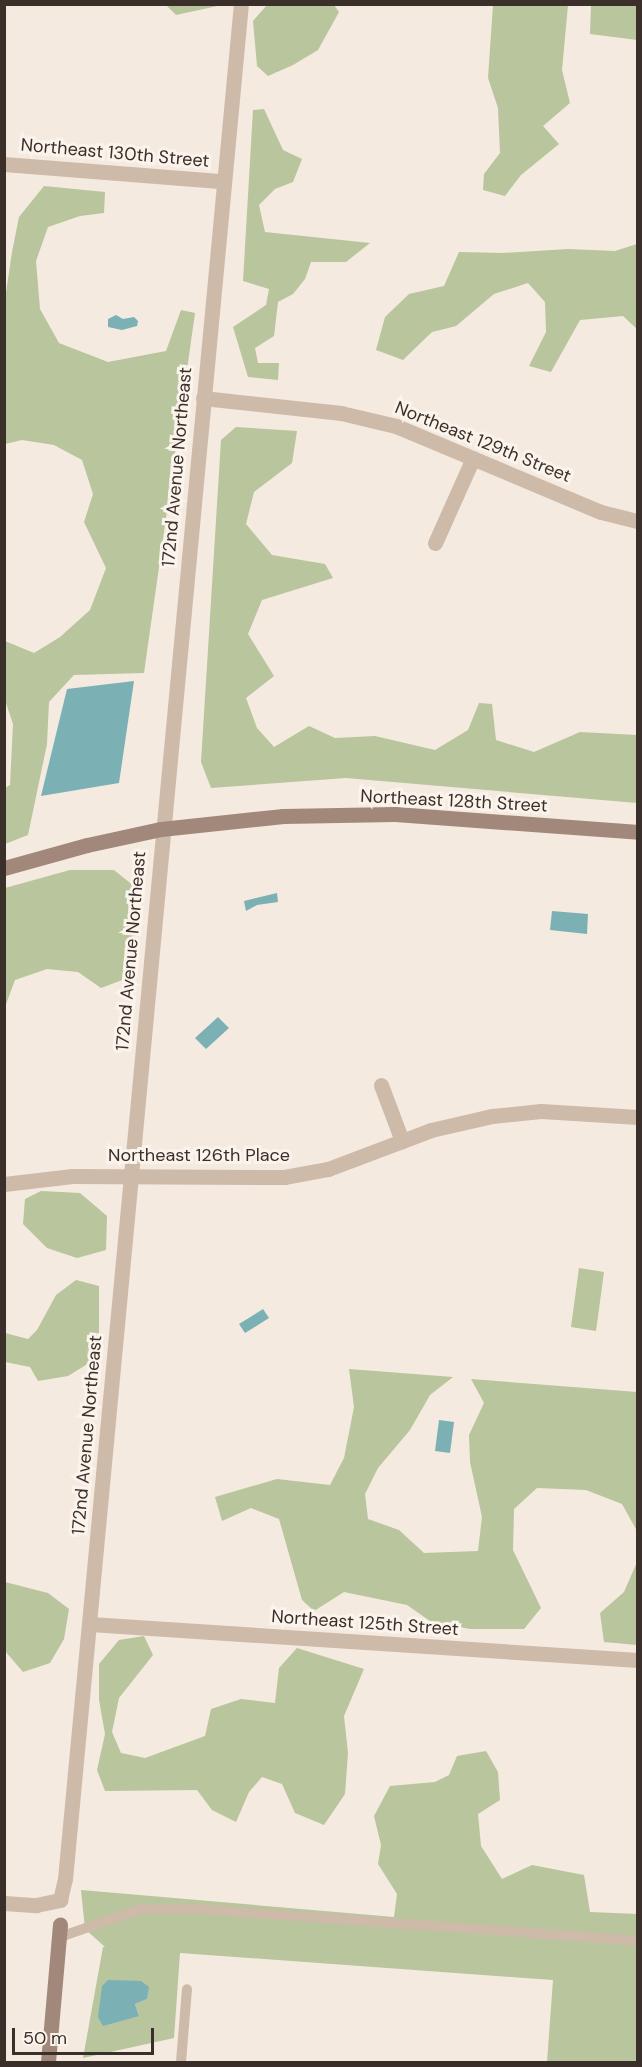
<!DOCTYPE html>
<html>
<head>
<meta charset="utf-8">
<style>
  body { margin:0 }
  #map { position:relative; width:642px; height:2067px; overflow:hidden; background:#f4eadf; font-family:"DM Sans",sans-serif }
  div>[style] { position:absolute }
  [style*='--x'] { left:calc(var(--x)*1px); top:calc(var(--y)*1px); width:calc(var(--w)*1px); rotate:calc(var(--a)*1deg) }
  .green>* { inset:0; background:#b8c59d }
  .water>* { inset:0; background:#7bb1b4 }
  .lane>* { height:10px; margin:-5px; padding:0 5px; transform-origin:5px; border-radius:5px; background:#cebaa9 }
  .street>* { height:15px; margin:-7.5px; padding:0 7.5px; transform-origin:7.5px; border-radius:7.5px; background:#cebaa9 }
  .secondary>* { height:15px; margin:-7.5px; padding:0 7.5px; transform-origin:7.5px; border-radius:7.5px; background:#a2887a }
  span { translate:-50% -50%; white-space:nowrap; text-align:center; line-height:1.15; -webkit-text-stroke:6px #fbf4ec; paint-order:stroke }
  .street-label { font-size:18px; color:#3b2f29 }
  .frame { position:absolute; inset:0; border:6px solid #3b2f29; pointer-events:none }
  .scale { position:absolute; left:12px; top:2028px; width:142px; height:27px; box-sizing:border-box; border:3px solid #3b2f29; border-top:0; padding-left:8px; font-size:18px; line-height:21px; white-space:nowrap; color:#3b2f29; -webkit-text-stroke:4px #fbf4ec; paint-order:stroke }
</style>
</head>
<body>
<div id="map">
  <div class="green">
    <i style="clip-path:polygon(166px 5px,222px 5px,176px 15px)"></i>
    <i style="clip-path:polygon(267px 5px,334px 5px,339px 12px,318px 50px,293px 65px,268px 76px,257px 66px,253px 21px)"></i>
    <i style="clip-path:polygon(493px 5px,568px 5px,562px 70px,570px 103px,543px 126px,559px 144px,521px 175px,505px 196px,483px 190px,484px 174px,500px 153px,498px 108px,488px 78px)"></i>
    <i style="clip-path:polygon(591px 5px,637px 5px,637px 40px,590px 34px)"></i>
    <i style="clip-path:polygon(264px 109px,283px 150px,302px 159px,293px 182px,275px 189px,259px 205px,265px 232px,370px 243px,346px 262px,311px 262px,305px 279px,293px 294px,278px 302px,274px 336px,255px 348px,258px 363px,279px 363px,278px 380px,248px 377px,233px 327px,266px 305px,269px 289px,243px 281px,253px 110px)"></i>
    <i style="clip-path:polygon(44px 186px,105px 192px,104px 213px,80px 216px,48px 227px,36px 261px,40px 309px,59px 343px,108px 362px,166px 351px,181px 310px,195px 313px,144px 673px,74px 675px,49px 702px,47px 744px,28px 835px,5px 844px,5px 788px,10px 785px,13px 724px,5px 700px,5px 641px,34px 653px,60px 637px,90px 610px,106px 568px,84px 522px,93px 494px,82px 460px,54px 445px,22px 440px,5px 444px,4px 306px,12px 252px,19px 217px)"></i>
    <i style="clip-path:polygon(637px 244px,637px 329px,623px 316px,580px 320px,551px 372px,529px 366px,546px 332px,545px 302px,528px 283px,494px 294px,456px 326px,432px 332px,403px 360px,376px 350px,385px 317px,409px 294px,444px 286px,459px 252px,502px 253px,568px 249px,615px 251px)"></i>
    <i style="clip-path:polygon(236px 427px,297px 431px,292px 463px,254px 492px,246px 524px,272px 555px,325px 564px,333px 578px,262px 600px,248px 634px,274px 676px,246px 698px,257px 728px,274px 747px,309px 726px,335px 738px,375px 736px,435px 750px,468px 730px,479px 703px,492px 704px,496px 740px,534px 752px,580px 732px,637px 735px,637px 803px,346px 778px,211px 788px,201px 762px,221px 440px)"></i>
    <i style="clip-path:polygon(70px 870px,114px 870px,139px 890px,133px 949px,125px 979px,101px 988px,78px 972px,47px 969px,15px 980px,5px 1007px,5px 888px)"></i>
    <i style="clip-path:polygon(41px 1191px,80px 1193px,107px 1216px,106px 1250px,77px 1258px,47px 1248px,23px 1224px,25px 1199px)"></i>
    <i style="clip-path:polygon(579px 1268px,604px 1272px,596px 1331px,571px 1327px)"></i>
    <i style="clip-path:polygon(76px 1280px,99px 1286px,99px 1357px,68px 1376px,38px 1381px,30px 1367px,5px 1362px,5px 1333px,28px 1339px,37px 1330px,56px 1295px)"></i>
    <i style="clip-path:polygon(349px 1369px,453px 1377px,430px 1395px,410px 1430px,378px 1468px,365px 1494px,368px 1519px,399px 1530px,424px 1553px,478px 1551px,482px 1517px,470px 1462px,469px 1435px,484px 1403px,471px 1379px,637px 1392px,637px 1531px,622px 1504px,586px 1490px,537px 1488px,514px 1509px,513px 1550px,541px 1608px,524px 1629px,470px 1629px,430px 1621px,407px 1605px,344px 1592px,314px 1611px,302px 1600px,279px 1519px,251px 1508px,222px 1521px,215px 1497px,277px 1479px,330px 1485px,344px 1458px,354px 1407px)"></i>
    <i style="clip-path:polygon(637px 1562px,637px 1645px,604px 1642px,600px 1613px,624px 1592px)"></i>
    <i style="clip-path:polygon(5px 1582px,48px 1593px,69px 1609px,64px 1639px,50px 1663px,23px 1672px,5px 1651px)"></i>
    <i style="clip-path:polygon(144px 1636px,153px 1655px,119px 1698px,112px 1732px,121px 1753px,145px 1758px,205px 1736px,211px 1709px,241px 1699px,275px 1703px,279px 1668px,297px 1648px,364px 1669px,344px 1716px,348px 1753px,345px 1794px,324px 1825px,295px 1813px,282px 1784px,262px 1777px,249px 1792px,236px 1822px,212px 1810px,197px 1790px,105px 1791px,97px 1770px,105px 1734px,99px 1700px,99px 1664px,119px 1640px)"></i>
    <i style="clip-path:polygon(evenodd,486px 1751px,498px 1772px,500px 1800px,478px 1814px,481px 1846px,502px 1879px,532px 1865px,584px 1875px,590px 1912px,637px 1914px,637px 2062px,547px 2062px,553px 1980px,180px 1953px,174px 2038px,83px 2058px,103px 1947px,105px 1947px,85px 1929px,81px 1890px,394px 1917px,397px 1894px,378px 1864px,381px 1845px,374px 1816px,390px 1786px,435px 1782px,449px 1775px,457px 1756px,486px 1751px,108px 1980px,147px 1999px,135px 2004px,139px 2016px,108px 1980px)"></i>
  </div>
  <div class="water">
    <i style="clip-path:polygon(116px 315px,123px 319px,134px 317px,138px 321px,137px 326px,122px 330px,108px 327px,108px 319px)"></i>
    <i style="clip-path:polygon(134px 681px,119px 783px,41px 796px,67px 689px)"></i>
    <i style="clip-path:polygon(277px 893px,278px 902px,257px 905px,246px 911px,244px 901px)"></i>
    <i style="clip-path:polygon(552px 911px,588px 914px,587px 934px,550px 930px)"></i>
    <i style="clip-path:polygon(218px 1017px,229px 1028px,206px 1049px,195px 1038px)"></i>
    <i style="clip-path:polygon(263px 1309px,269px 1318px,245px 1333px,239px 1324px)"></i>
    <i style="clip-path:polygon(439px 1420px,454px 1422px,450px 1453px,435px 1451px)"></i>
    <i style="clip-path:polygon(108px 1980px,141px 1981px,149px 1987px,147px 1999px,135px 2004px,139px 2016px,103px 2026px,98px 2017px,102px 1986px)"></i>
  </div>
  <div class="lane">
    <i style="--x:60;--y:1937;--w:85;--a:-19.3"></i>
    <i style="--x:140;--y:1909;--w:56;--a:0"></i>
    <i style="--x:196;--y:1909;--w:443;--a:4.1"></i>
    <i style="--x:181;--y:2062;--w:73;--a:-85.3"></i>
  </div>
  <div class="street">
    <i style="--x:4;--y:164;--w:219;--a:4.5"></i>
    <i style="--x:203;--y:398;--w:139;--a:6.2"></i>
    <i style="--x:341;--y:413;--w:57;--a:13.3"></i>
    <i style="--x:396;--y:426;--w:222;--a:22.8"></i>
    <i style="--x:601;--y:512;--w:38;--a:14"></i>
    <i style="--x:435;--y:543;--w:93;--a:-65.9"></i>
    <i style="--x:381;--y:1085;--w:60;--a:69.4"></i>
    <i style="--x:4;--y:1184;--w:69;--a:-6.6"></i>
    <i style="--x:73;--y:1176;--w:211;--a:0.3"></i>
    <i style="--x:284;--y:1177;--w:45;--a:-10.3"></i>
    <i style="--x:328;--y:1169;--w:110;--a:-20.7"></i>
    <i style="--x:431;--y:1130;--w:63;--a:-12.9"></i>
    <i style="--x:492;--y:1116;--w:49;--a:-5.8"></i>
    <i style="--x:541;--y:1111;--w:97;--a:3.5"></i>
    <i style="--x:90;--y:1624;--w:549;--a:3.76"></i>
    <i style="--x:4;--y:1903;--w:32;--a:4"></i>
    <i style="--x:36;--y:1905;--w:25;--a:-12"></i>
    <i style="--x:60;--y:1900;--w:22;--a:-77"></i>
    <i style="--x:65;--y:1879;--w:1883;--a:-84.64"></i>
  </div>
  <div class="secondary">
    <i style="--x:4;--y:868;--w:86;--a:-15.5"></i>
    <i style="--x:87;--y:845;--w:76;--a:-12.2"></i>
    <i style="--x:161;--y:829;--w:123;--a:-6.1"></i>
    <i style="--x:283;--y:816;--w:112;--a:-1"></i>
    <i style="--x:395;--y:814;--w:244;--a:4.2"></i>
    <i style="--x:48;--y:2062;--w:138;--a:-85"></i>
  </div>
  <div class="street-label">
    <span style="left:115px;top:153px;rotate:5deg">Northeast 130th Street</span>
    <span style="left:483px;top:442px;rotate:22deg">Northeast 129th Street</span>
    <span style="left:177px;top:467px;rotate:-85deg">172nd Avenue Northeast</span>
    <span style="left:454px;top:801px;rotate:3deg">Northeast 128th Street</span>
    <span style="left:131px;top:951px;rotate:-85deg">172nd Avenue Northeast</span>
    <span style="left:199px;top:1155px">Northeast 126th Place</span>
    <span style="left:87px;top:1435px;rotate:-85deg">172nd Avenue Northeast</span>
    <span style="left:365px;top:1623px;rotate:4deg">Northeast 125th Street</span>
  </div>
  <div class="frame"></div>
  <div class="scale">50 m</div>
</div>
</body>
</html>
